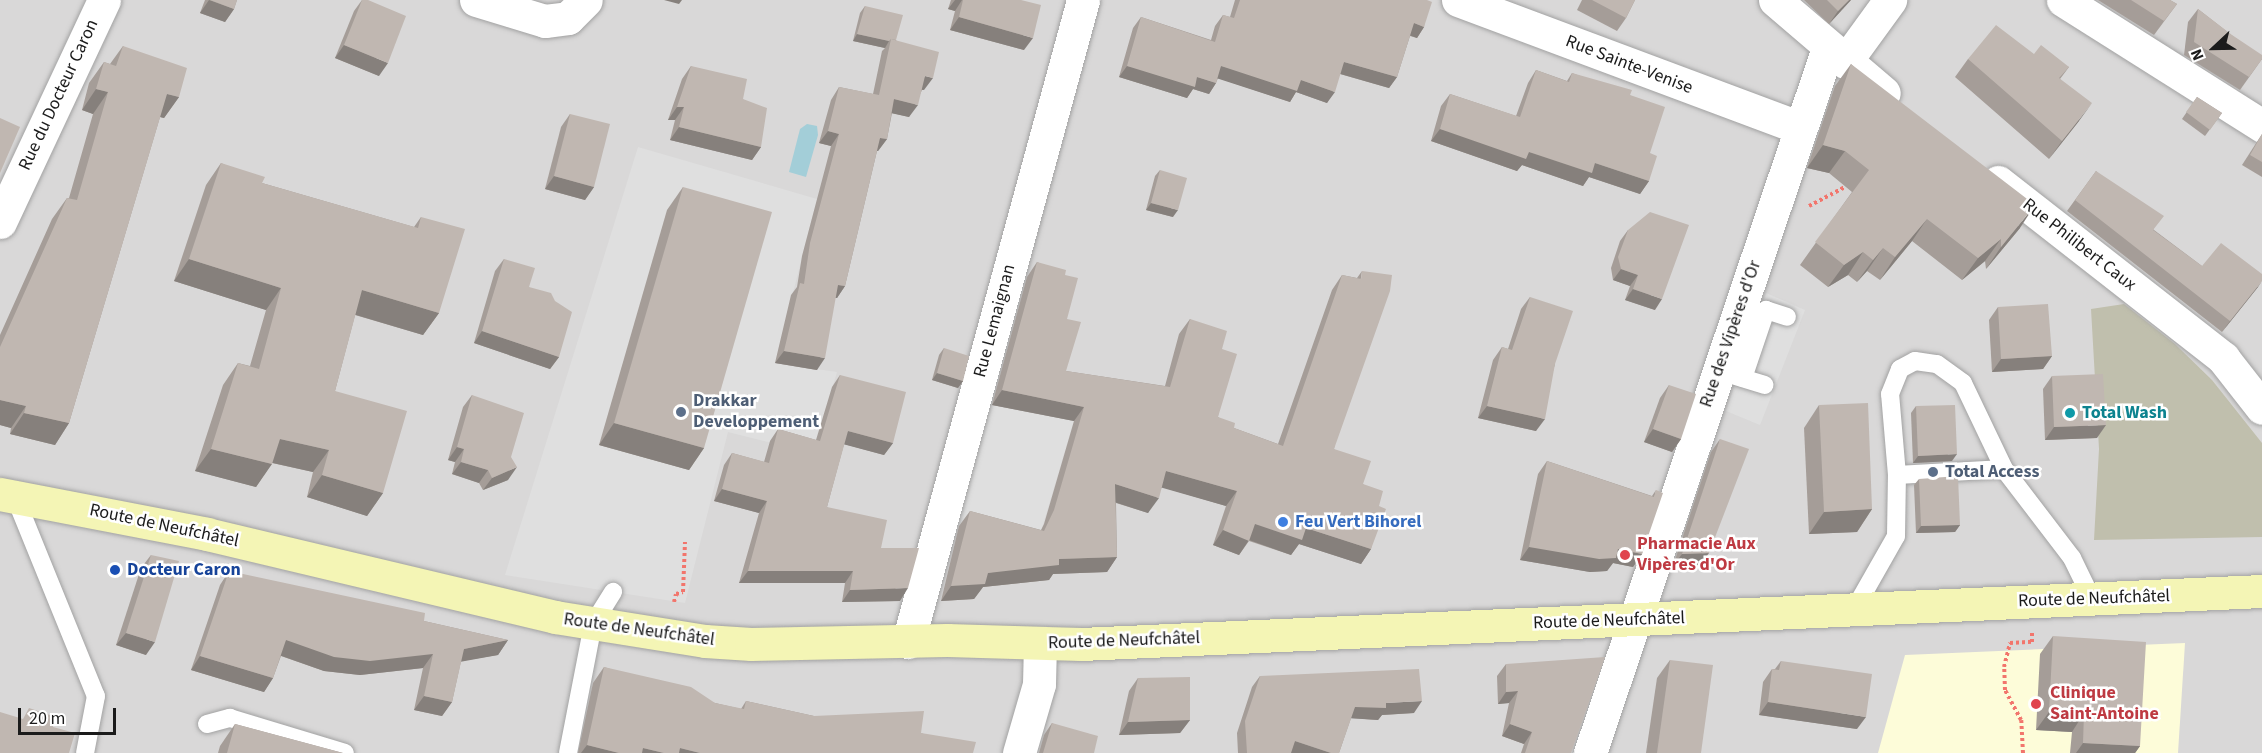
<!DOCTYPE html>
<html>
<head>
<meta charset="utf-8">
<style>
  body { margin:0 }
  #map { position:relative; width:2262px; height:753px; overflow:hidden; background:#ece8e1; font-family:"Source Sans 3",sans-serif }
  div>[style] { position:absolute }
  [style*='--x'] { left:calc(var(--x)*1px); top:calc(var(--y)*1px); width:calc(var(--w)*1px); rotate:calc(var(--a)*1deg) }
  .residential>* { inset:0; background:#d9d8d8 }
  .education>* { inset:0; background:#fdfcd9 }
  .construction>* { inset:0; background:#c0bfad }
  .parking>* { inset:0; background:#dfdfdf }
  .water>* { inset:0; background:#a3ced8 }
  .path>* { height:4px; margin-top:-2px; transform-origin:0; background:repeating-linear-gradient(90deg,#f2756c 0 3px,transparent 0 6px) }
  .roads { filter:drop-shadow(0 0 2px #a2a2a2) drop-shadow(0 0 2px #a2a2a2) }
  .service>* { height:18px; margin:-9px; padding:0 9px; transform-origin:9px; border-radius:9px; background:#fff }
  .minor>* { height:33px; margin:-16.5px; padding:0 16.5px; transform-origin:16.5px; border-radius:16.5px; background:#fff }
  .tertiary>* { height:33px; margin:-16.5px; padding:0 16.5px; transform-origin:16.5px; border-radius:16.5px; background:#fff }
  .secondary>* { height:33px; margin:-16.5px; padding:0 16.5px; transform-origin:16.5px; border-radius:16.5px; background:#f4f5b5 }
  .wall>* { inset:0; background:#a59d98 }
  .shaded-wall>* { inset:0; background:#86807c }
  .building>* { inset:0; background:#c0b7b1 }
  .dots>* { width:16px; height:16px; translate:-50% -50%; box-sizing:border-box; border:3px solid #fff; border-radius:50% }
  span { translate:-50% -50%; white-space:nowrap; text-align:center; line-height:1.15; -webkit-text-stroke:5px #fff; paint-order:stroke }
  .street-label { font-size:18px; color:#1b1b1b }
  .service-label { font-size:18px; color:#4e5e75; font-weight:700 }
  .left { translate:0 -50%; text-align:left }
  .culture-label { font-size:18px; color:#0d838f; font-weight:700 }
  .shop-label { font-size:18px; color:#366cbe; font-weight:700 }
  .health-label { font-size:18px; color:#be3a42; font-weight:700 }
  .transit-label { font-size:18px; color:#164399; font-weight:700 }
  .north { position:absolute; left:2184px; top:18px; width:60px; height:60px; -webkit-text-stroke:4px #fff; paint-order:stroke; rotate:248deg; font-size:16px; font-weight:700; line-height:24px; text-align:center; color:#1b1b1b }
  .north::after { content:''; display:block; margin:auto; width:21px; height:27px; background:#1b1b1b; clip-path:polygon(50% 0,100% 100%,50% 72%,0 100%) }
  .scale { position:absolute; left:18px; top:708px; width:98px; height:27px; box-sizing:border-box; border:3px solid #1b1b1b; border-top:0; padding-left:8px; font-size:18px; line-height:21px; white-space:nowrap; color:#1b1b1b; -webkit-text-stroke:4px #fff; paint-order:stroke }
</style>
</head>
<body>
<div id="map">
  <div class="residential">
    <i style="clip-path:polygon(0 0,2262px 0,2262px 753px,0 753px)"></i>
  </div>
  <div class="education">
    <i style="clip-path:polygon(2185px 643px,2178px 753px,1878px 753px,1905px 655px)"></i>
  </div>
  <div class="construction">
    <i style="clip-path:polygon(2124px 304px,2175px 344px,2212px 380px,2262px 443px,2262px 537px,2094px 540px,2099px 449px,2091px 309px)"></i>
  </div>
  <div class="parking">
    <i style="clip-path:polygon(638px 147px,817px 199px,775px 363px,837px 372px,813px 453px,728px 432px,685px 603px,505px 575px)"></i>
    <i style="clip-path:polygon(1766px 293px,1805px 310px,1760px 425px,1726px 411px)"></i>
    <i style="clip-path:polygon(1083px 390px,1026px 582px,978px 584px,993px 535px,956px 525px,989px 404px,1037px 414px)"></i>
  </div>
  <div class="water">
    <i style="clip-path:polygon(807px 124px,817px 126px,818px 135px,806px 177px,789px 172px,800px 129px)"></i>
  </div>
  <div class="path">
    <i style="--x:1809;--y:206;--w:41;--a:-27.8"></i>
    <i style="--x:674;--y:602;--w:8;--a:-76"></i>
    <i style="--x:676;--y:594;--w:7;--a:-16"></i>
    <i style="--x:683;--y:592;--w:50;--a:-87.7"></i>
    <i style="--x:2023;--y:753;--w:33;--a:-93"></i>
    <i style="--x:2021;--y:720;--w:34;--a:-118"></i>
    <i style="--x:2005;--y:690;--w:23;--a:-92"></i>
    <i style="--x:2004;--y:667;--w:25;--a:-76"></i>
    <i style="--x:2010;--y:643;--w:22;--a:-3"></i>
    <i style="--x:2032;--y:642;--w:9;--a:-90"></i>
  </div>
  <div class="roads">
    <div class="service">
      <i style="--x:1732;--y:375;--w:34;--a:17"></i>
      <i style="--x:1743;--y:378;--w:72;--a:-71.3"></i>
      <i style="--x:1766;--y:310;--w:22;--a:18"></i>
      <i style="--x:1897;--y:475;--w:81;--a:-94.9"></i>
      <i style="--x:1890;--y:394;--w:27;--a:-68"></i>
      <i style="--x:1900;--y:369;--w:17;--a:-28"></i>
      <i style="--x:1915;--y:361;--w:22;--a:8"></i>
      <i style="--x:1937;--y:364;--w:32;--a:36"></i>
      <i style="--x:1963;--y:383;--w:95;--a:64.5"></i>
      <i style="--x:15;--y:497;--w:215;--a:67.9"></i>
      <i style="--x:96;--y:696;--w:58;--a:100.9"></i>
      <i style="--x:1854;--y:610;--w:85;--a:-60.4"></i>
      <i style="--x:1896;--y:536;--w:61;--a:-89.1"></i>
      <i style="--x:1897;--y:475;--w:107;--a:-3.2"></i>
      <i style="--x:2004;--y:469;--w:112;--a:52.6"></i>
      <i style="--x:2072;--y:558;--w:46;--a:64"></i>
      <i style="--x:207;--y:724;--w:24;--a:-15"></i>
      <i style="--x:230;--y:718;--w:120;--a:16.9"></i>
      <i style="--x:568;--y:753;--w:131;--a:-79"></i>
      <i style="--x:593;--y:624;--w:38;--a:-58"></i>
    </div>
    <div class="minor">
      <i style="--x:476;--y:0;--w:72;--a:16.9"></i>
      <i style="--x:545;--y:21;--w:23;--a:-7"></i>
      <i style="--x:568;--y:18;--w:25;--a:-45"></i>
      <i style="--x:1458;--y:0;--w:365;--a:20.5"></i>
      <i style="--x:1775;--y:0;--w:143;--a:40.5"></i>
      <i style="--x:2063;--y:0;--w:236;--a:32.3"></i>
      <i style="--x:1845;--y:62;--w:77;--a:-54"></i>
      <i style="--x:1998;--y:182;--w:286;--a:38"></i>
      <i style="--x:2223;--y:358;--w:63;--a:52"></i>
      <i style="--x:908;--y:642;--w:665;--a:-74.75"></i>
      <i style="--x:1019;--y:753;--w:72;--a:-73.8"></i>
      <i style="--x:1039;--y:684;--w:41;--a:-88.6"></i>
      <i style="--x:1590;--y:753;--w:744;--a:-71.35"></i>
    </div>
    <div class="tertiary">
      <i style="--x:0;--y:222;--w:245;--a:-64.9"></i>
    </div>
    <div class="secondary">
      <i style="--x:0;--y:494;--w:211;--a:10.9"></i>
      <i style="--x:207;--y:534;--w:358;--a:13.4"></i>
      <i style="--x:555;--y:617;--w:152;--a:9.1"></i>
      <i style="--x:705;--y:641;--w:46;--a:3.7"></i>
      <i style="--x:751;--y:644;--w:196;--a:-1.2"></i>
      <i style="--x:947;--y:640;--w:134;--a:1.7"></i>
      <i style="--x:1081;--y:644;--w:1182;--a:-2.57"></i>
    </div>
  </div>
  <div class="wall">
    <i style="clip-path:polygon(205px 0,237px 0,234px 9px,225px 22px,200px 13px)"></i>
    <i style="clip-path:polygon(362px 0,368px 0,379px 76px,335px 58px,354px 11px)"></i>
    <i style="clip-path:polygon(951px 0,1021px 0,1024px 50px,950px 30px,955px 11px,948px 9px)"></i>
    <i style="clip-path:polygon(1235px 0,1427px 0,1424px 27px,1417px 38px,1410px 36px,1397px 77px,1389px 88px,1340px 74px,1327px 103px,1296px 92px,1290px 102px,1218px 78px,1216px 83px,1209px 94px,1193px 89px,1187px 98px,1119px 77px,1133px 28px,1141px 17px,1211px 40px,1215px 26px,1223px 15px,1230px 17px)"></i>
    <i style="clip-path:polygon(1582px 0,1635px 0,1626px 18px,1617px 31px,1577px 10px)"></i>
    <i style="clip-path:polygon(1804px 0,1851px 0,1829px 24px)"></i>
    <i style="clip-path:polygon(2098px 0,2170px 0,2177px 4px,2154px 35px)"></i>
    <i style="clip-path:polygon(865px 6px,896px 40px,924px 90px,922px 90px,909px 117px,892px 113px,887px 139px,878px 151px,877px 151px,845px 286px,837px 298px,835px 298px,817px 370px,775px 363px,791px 295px,797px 287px,802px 256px,831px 146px,819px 143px,831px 100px,839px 87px,873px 94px,882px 51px,885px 48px,853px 41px,860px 13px)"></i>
    <i style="clip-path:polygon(2198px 9px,2262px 59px,2240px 90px,2184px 55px,2188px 22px)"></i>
    <i style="clip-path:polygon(123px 46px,179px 97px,164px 118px,160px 117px,69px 423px,55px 445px,10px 434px,11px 428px,0 425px,0 335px,52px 219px,67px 198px,69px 198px,93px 114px,82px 110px,89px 83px,104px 62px,110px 64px)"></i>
    <i style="clip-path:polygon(2034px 54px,2069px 67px,2060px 79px,2079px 121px,2049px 159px,1955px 77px,1968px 59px)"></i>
    <i style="clip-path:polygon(1851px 64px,2020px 228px,1986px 269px,1985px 261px,1962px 280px,1912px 241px,1880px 280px,1867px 271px,1857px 282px,1848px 275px,1828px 287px,1800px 265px,1852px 192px,1829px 173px,1807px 168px,1835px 86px)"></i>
    <i style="clip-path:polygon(691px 66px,743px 99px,761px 147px,752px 160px,670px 140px,675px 120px,668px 120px,682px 79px)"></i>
    <i style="clip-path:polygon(1536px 70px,1567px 81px,1572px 73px,1630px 95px,1650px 153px,1649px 181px,1640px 194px,1589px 177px,1583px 186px,1522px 165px,1517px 171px,1431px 141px,1441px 106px,1450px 94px,1516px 116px,1528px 83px)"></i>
    <i style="clip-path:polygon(2197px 97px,2222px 113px,2205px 136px,2182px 119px)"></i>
    <i style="clip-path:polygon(570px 114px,594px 187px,585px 200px,545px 189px,561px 127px)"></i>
    <i style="clip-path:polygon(2262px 134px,2262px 177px,2242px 165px)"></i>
    <i style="clip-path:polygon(221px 163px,262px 183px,414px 227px,421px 217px,439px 313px,423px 335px,355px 315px,335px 391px,383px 493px,367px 516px,307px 497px,313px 472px,272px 463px,256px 487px,195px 471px,223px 385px,238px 363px,250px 366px,266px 310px,174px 281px,206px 185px)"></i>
    <i style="clip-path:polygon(1160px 170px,1173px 217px,1146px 210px,1155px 176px)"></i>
    <i style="clip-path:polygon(2096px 171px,2154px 230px,2202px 266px,2258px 287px,2222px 332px,2067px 211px)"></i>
    <i style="clip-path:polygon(683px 187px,704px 448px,689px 470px,599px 445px,667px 210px)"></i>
    <i style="clip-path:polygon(1628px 230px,1655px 310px,1625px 300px,1630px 286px,1613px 280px,1611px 268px,1620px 241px)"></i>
    <i style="clip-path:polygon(504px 259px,529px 287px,559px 357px,550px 369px,474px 343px,495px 271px)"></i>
    <i style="clip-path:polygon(1037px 262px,1065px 275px,1067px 319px,1066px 371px,1165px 386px,1179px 334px,1190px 319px,1222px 349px,1218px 417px,1234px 428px,1278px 444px,1332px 290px,1342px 275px,1357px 278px,1362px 271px,1334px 449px,1363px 484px,1379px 506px,1371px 549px,1361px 564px,1299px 544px,1291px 555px,1249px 541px,1239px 555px,1213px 545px,1226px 506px,1162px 487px,1148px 513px,1116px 503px,1117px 557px,1107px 572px,1053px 574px,1049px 580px,983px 587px,974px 599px,941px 601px,959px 526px,970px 511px,1041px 530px,1044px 524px,1074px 421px,992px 405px,1027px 277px)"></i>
    <i style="clip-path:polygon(1530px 297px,1555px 364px,1536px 431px,1478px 418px,1493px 360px,1502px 347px,1508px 349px,1521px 309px)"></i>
    <i style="clip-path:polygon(1998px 307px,2052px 356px,2043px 369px,1992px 372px,1989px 320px)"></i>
    <i style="clip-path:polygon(944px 348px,963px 381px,958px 388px,932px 380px,939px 355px)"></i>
    <i style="clip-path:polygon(840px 375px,893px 443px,884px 455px,844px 444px,827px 507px,881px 548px,900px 601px,842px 602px,845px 583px,739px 583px,759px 513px,714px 501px,724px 465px,732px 453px,764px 462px,770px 441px,778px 429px,816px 440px,832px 387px)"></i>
    <i style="clip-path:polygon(2052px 376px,2097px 438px,2045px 440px,2043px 389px)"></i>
    <i style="clip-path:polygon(1669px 385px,1681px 439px,1672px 452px,1644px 442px,1660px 398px)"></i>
    <i style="clip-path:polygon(472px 395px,511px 457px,508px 480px,483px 490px,479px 483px,452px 474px,455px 462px,448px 460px,463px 407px)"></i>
    <i style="clip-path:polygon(1819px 405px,1872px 509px,1857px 532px,1809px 534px,1804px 428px)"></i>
    <i style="clip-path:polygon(1916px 406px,1952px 461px,1913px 463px,1911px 413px)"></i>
    <i style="clip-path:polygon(1720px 439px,1700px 565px,1673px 566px,1711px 452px)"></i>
    <i style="clip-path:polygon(1547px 461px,1652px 496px,1656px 490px,1642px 554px,1633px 567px,1613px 563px,1607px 571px,1590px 572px,1520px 560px,1538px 474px)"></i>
    <i style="clip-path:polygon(1919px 479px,1960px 525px,1955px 532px,1916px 533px,1914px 485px)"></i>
    <i style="clip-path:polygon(151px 555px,146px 655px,116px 645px,141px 568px)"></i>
    <i style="clip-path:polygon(229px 571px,424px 621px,508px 640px,498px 655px,461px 661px,452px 702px,442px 716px,414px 710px,423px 668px,360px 675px,324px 671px,281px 656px,273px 678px,264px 692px,191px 670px,220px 585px)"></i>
    <i style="clip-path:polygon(2053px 636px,2140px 746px,2135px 753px,2070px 753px,2072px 732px,2036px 730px,2040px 654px)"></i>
    <i style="clip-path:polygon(1670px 660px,1701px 753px,1646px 753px,1657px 678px)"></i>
    <i style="clip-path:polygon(1781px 661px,1857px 729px,1759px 715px,1763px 682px,1772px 669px,1775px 669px)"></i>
    <i style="clip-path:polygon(1506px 664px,1571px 753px,1521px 753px,1524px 744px,1502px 736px,1509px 703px,1498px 704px,1497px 676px)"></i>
    <i style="clip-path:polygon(604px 667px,715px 703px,741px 709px,746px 701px,814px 716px,921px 733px,973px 753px,578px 753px,593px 683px)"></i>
    <i style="clip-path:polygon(1260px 676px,1414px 713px,1382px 715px,1378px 720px,1351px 718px,1339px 753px,1238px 753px,1237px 733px,1252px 687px)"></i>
    <i style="clip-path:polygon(1138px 678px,1190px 720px,1180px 733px,1119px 735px,1129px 691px)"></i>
    <i style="clip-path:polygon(1052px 723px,1094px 753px,1039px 753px,1044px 735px)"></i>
    <i style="clip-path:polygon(235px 724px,343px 753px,218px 753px,220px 746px)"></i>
  </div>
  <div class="shaded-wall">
    <i style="clip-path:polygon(209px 0,234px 9px,225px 22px,200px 13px)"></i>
    <i style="clip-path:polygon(664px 0,682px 0,679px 4px)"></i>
    <i style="clip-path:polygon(955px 0,962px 0,955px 11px,948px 9px)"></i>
    <i style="clip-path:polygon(1849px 0,1851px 0,1829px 24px,1838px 11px)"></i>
    <i style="clip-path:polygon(959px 17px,1033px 38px,1024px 50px,950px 30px)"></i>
    <i style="clip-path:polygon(1414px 23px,1424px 27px,1417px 38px,1406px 34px)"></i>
    <i style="clip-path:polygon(857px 34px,889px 41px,885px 48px,853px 41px)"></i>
    <i style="clip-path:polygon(344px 45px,388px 63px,379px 76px,335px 58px)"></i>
    <i style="clip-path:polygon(1344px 62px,1397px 77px,1389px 88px,1337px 73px)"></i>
    <i style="clip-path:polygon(1127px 66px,1197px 77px,1216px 83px,1209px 94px,1193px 89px,1187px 98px,1119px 77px)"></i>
    <i style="clip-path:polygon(1221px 66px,1301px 80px,1335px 92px,1327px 103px,1296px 92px,1290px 102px,1213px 77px)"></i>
    <i style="clip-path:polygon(925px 76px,933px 78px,924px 90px,917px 89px)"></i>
    <i style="clip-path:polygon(96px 89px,108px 92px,93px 114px,82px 110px)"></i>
    <i style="clip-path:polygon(167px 94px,179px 97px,164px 118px,152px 115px)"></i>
    <i style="clip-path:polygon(894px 99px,918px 105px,909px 117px,886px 112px)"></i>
    <i style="clip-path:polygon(2092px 103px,2079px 121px,2049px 159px,2062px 141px)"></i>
    <i style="clip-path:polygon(677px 107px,684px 107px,675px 120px,668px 120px)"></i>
    <i style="clip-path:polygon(679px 127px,761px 147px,752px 160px,670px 140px)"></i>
    <i style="clip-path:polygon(1440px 129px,1529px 152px,1595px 163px,1649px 181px,1640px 194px,1589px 177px,1583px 186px,1522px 165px,1517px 171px,1431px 141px)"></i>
    <i style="clip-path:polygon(828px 131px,839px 134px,831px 146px,819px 143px)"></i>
    <i style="clip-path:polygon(880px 138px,887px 139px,878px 151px,871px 150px)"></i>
    <i style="clip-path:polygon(1823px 145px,1845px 151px,1829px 173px,1807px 168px)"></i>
    <i style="clip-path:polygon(554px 176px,594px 187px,585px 200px,545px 189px)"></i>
    <i style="clip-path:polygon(1151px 203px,1178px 210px,1173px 217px,1146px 210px)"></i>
    <i style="clip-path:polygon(2035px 205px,2020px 228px,1986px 269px,2001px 247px)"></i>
    <i style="clip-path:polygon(1927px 219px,1912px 241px,1880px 280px,1895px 257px)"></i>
    <i style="clip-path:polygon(2001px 239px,1985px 261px,1962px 280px,1978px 258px)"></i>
    <i style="clip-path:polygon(1883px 248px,1867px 271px,1857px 282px,1873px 260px)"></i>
    <i style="clip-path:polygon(1863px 252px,1848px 275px,1828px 287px,1844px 265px)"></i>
    <i style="clip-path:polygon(189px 259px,281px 288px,266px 310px,174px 281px)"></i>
    <i style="clip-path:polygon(1621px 269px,1638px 275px,1630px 286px,1613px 280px)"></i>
    <i style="clip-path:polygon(2262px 281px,2258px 287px,2222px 332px,2230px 321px)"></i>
    <i style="clip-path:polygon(838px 285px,845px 286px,837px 298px,829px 297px)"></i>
    <i style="clip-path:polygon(1633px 289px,1662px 299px,1655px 310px,1625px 300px)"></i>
    <i style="clip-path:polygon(362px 290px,439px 313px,423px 335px,346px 312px)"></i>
    <i style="clip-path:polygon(482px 331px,559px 357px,550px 369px,474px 343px)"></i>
    <i style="clip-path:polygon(784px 351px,825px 358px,817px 370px,775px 363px)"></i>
    <i style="clip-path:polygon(2052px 356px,2043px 369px,1992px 372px,2001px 359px)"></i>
    <i style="clip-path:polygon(937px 373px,963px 381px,958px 388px,932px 380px)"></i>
    <i style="clip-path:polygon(1002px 390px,1084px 407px,1074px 421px,992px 405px)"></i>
    <i style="clip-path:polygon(0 400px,26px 406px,11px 428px,0 425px)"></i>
    <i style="clip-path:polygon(1487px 406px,1545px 419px,1536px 431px,1478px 418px)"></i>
    <i style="clip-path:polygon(24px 413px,69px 423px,55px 445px,10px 434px)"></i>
    <i style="clip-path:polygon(614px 423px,704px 448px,689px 470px,599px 445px)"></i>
    <i style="clip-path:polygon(2106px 425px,2097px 438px,2045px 440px,2054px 427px)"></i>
    <i style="clip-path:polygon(1653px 429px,1681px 439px,1672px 452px,1644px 442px)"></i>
    <i style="clip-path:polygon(848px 431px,893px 443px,884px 455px,839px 443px)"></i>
    <i style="clip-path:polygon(280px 439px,329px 450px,313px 472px,264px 461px)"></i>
    <i style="clip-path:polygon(457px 447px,464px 449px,455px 462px,448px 460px)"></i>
    <i style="clip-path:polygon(211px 449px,272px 464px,256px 487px,195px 471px)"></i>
    <i style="clip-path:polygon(1957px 454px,1952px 461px,1913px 463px,1918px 456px)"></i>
    <i style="clip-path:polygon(461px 462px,488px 470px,479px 483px,452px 474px)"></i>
    <i style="clip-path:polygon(517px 467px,508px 480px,483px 490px,492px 478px)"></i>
    <i style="clip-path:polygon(1166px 471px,1237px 491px,1226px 506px,1156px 486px)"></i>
    <i style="clip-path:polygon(322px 475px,383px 493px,367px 516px,307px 497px)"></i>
    <i style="clip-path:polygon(1115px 484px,1159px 498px,1148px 513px,1105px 499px)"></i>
    <i style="clip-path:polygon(722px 489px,767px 501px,759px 513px,714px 501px)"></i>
    <i style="clip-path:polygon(1872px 509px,1857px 532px,1809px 534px,1824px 512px)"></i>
    <i style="clip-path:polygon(1255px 524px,1306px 528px,1371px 549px,1361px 564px,1299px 544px,1291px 555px,1249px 540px,1239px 555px,1213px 545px,1223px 530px)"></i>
    <i style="clip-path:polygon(1960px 525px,1955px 532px,1916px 533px,1921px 526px)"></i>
    <i style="clip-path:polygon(1529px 547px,1618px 549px,1642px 554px,1633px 567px,1613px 563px,1607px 571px,1590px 572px,1520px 560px)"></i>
    <i style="clip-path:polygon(1709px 553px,1700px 565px,1673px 566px,1682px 554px)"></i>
    <i style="clip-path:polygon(1117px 557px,1107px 572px,1053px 574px,1049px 580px,983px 587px,974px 599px,941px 601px,951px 586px,988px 573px,1059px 559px)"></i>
    <i style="clip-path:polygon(748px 571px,853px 571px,845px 583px,739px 583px)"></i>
    <i style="clip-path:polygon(908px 588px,900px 601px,842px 602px,850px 590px)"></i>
    <i style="clip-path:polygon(126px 633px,155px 642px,146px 655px,116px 645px)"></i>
    <i style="clip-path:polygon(286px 640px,433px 654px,423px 668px,360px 675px,324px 671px,276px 654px)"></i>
    <i style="clip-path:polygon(508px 640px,498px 655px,454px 663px,464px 649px)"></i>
    <i style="clip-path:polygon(200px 656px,273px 678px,264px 692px,191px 670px)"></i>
    <i style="clip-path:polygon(1518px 691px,1509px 703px,1498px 704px,1506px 692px)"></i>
    <i style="clip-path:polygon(424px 696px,452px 702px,442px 716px,414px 710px)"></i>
    <i style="clip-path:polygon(1422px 701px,1414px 713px,1382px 715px,1378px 720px,1347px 718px,1355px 707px,1386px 703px)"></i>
    <i style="clip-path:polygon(1768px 702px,1866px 717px,1857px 729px,1759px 715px)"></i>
    <i style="clip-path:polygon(2049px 712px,2084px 713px,2072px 732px,2036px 730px)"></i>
    <i style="clip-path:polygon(1190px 720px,1180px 733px,1119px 735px,1128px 722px)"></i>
    <i style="clip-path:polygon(1510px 724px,1532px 732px,1524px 744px,1502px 736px)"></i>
    <i style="clip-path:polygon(1295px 741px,1331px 753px,1288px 753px)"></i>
    <i style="clip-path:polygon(2083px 743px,2140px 746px,2135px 753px,2076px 753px)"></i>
    <i style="clip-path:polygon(587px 745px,619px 753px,581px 753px)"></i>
    <i style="clip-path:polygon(643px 748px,664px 753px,639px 753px)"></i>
    <i style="clip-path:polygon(680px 748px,700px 753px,677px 753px)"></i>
  </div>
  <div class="building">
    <i style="clip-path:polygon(210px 0,237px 0,234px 9px)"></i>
    <i style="clip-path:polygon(362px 0,368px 0,406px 16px,388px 63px,344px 45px)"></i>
    <i style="clip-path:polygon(963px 0,1021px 0,1041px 5px,1033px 38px,959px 17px)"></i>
    <i style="clip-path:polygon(1240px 0,1427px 0,1432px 2px,1424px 27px,1414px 23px,1397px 77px,1344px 62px,1335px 92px,1301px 80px,1297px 91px,1221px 66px,1216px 83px,1197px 77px,1195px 87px,1127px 66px,1141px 17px,1215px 42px,1223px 15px,1234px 18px)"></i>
    <i style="clip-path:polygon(1592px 0,1635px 0,1626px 18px)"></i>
    <i style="clip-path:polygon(1827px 0,1849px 0,1838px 11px)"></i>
    <i style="clip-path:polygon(2131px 0,2170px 0,2177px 4px,2164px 21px)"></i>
    <i style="clip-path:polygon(865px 6px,903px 15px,896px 40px,891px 39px,889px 41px,857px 34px)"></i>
    <i style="clip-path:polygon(2198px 9px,2232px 35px,2262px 55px,2262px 59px,2249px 77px,2194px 42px)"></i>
    <i style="clip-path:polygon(1996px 25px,2034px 54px,2041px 45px,2069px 67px,2059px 78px,2092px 103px,2062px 141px,1968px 59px)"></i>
    <i style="clip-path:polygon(891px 39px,939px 52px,933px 78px,925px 76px,918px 105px,894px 99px,887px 139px,880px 138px,845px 286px,838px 285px,825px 358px,784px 351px,800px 283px,804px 284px,810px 243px,839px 134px,828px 131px,839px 87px,879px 95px)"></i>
    <i style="clip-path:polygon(123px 46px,187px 68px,179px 97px,167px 94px,69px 423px,24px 413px,26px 406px,0 400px,0 347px,67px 198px,77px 200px,108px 92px,96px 89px,104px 62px,116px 66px)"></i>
    <i style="clip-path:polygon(1851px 64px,2035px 205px,2001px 247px,2001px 239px,1978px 258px,1927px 219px,1895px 257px,1883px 248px,1873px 260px,1863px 252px,1844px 265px,1815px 242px,1869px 170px,1845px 151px,1823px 145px)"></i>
    <i style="clip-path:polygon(691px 66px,747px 79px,743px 99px,767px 108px,761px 147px,679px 127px,684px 107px,677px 107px)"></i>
    <i style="clip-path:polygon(1536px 70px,1569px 82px,1572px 73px,1632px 90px,1630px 95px,1665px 107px,1650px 153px,1657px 156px,1649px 181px,1595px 163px,1592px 173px,1529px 152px,1526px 159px,1440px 129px,1450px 94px,1520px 117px)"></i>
    <i style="clip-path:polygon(2197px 97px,2222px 113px,2210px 130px,2186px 112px)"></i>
    <i style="clip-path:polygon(570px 114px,610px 124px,594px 187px,554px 176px)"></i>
    <i style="clip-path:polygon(0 118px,20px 127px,0 173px)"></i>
    <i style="clip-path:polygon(2262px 134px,2262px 162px,2250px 155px)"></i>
    <i style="clip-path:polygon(221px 163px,265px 177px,262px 183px,418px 228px,421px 217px,465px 229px,439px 313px,362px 290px,335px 391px,407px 411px,383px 493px,322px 475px,329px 450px,280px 439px,272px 464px,211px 449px,238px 363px,259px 369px,281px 288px,189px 259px)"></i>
    <i style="clip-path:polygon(1160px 170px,1187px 178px,1178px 210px,1151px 203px)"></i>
    <i style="clip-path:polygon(2096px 171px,2164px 216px,2153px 230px,2202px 266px,2221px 243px,2262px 274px,2262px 281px,2230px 321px,2075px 200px)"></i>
    <i style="clip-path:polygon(683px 187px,772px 212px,704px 448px,614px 423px)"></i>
    <i style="clip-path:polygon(1650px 212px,1689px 225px,1662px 299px,1633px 289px,1638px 275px,1621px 269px,1618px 257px,1628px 230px)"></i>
    <i style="clip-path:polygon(504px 259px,535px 268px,529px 287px,551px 293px,555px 301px,572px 312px,559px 357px,482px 331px)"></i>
    <i style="clip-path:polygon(1037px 262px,1066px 270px,1065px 275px,1078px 278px,1067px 319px,1081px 322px,1066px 371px,1170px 387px,1190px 319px,1227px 331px,1222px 349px,1237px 354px,1218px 417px,1235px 423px,1234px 428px,1283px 446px,1342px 275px,1361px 279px,1362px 271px,1392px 275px,1390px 291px,1334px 449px,1371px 461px,1363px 484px,1383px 491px,1379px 506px,1386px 509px,1371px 549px,1306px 528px,1302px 540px,1255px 524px,1249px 541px,1223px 530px,1237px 491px,1166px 471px,1159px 498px,1115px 484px,1117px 557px,1059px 559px,1059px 565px,988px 573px,985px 584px,951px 586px,970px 511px,1044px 531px,1054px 510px,1084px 407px,1002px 390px)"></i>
    <i style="clip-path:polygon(1530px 297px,1573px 311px,1555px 364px,1545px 419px,1487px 406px,1502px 347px,1512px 350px)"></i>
    <i style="clip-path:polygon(2048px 304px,2052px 356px,2001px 359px,1998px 307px)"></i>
    <i style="clip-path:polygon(944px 348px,969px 356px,963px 381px,937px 373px)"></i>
    <i style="clip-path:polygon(2103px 374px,2106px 425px,2054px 427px,2052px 376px)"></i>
    <i style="clip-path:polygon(840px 375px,906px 392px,893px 443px,848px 431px,827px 507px,887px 520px,881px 548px,919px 548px,908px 588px,850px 590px,853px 571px,748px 571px,767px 501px,722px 489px,732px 453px,769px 463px,778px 429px,820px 441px)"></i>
    <i style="clip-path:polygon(1669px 385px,1696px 394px,1681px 439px,1653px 429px)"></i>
    <i style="clip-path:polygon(472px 395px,524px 413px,511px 457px,517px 467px,492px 478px,488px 470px,461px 462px,464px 449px,457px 447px)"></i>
    <i style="clip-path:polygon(1868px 403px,1872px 509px,1824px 512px,1819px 405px)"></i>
    <i style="clip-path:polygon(1955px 405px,1957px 454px,1918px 456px,1916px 406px)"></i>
    <i style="clip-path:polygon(1720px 439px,1749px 449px,1709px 553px,1682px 554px)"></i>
    <i style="clip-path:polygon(1547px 461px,1654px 497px,1656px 490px,1663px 493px,1642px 554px,1618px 549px,1616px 558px,1599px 559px,1529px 547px)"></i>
    <i style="clip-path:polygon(1958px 476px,1960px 525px,1921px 526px,1919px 479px)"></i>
    <i style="clip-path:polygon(151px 555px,179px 561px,155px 642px,126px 633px)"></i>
    <i style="clip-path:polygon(229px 571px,425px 613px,424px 621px,508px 640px,464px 649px,452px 702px,424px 696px,433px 654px,370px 661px,334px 657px,286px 640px,273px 678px,200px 656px)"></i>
    <i style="clip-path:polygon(2053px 636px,2146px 642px,2140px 746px,2083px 743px,2084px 713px,2049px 712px)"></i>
    <i style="clip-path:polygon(1605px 657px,1571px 753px,1525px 753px,1532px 732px,1510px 724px,1518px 691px,1506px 692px,1506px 664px)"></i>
    <i style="clip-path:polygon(1670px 660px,1713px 665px,1701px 753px,1657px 753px)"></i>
    <i style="clip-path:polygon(1781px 661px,1872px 674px,1866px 717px,1768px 702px,1772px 669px,1779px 670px)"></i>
    <i style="clip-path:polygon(604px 667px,691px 687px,715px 703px,744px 709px,746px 701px,814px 716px,924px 711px,921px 733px,976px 742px,973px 753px,700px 753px,680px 748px,679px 753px,664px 753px,643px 748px,642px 753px,619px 753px,587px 745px)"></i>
    <i style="clip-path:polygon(1419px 669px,1422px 701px,1386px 703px,1386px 708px,1355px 707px,1339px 753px,1331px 753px,1295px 741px,1291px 753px,1247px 753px,1245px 721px,1260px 676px)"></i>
    <i style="clip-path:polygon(1190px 677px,1190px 720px,1128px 722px,1138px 678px)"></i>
    <i style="clip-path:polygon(29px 708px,50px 715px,53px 727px,75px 733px,69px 753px,0 753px,0 712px,23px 719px)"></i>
    <i style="clip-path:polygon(1052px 723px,1098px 736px,1094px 753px,1043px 753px)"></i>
    <i style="clip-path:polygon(235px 724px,343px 753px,227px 753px)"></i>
  </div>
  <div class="dots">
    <i style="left:681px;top:412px;background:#5c6f8a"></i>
    <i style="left:2070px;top:413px;background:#0f9aa8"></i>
    <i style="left:1933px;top:472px;background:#5c6f8a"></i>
    <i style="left:1283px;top:522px;background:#3f7fe0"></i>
    <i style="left:1625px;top:555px;background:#e0444e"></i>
    <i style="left:115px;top:570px;background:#1a4fb4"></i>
    <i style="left:2036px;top:704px;background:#e0444e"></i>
  </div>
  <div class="street-label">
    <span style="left:1629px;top:65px;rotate:21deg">Rue Sainte-Venise</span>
    <span style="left:59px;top:95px;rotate:-65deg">Rue du Docteur Caron</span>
    <span style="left:2079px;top:245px;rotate:38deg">Rue Philibert Caux</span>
    <span style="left:995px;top:321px;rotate:-75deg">Rue Lemaignan</span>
    <span style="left:1731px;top:334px;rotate:-71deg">Rue des Vipères d'Or</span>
    <span style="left:164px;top:526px;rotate:12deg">Route de Neufchâtel</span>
    <span style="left:2094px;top:599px;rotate:-2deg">Route de Neufchâtel</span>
    <span style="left:1609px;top:621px;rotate:-2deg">Route de Neufchâtel</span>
    <span style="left:639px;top:630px;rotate:8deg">Route de Neufchâtel</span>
    <span style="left:1124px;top:641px;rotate:-2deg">Route de Neufchâtel</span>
  </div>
  <div class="service-label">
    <span class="left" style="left:693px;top:412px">Drakkar<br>Developpement</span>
    <span class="left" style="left:1945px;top:472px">Total Access</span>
  </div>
  <div class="culture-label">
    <span class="left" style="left:2082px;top:413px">Total Wash</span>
  </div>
  <div class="shop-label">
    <span class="left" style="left:1295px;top:522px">Feu Vert Bihorel</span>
  </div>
  <div class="health-label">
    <span class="left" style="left:1637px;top:555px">Pharmacie Aux<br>Vipères d'Or</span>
    <span class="left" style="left:2050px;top:704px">Clinique<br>Saint-Antoine</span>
  </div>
  <div class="transit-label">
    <span class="left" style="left:127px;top:570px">Docteur Caron</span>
  </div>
  <div class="north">N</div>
  <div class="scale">20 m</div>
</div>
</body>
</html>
